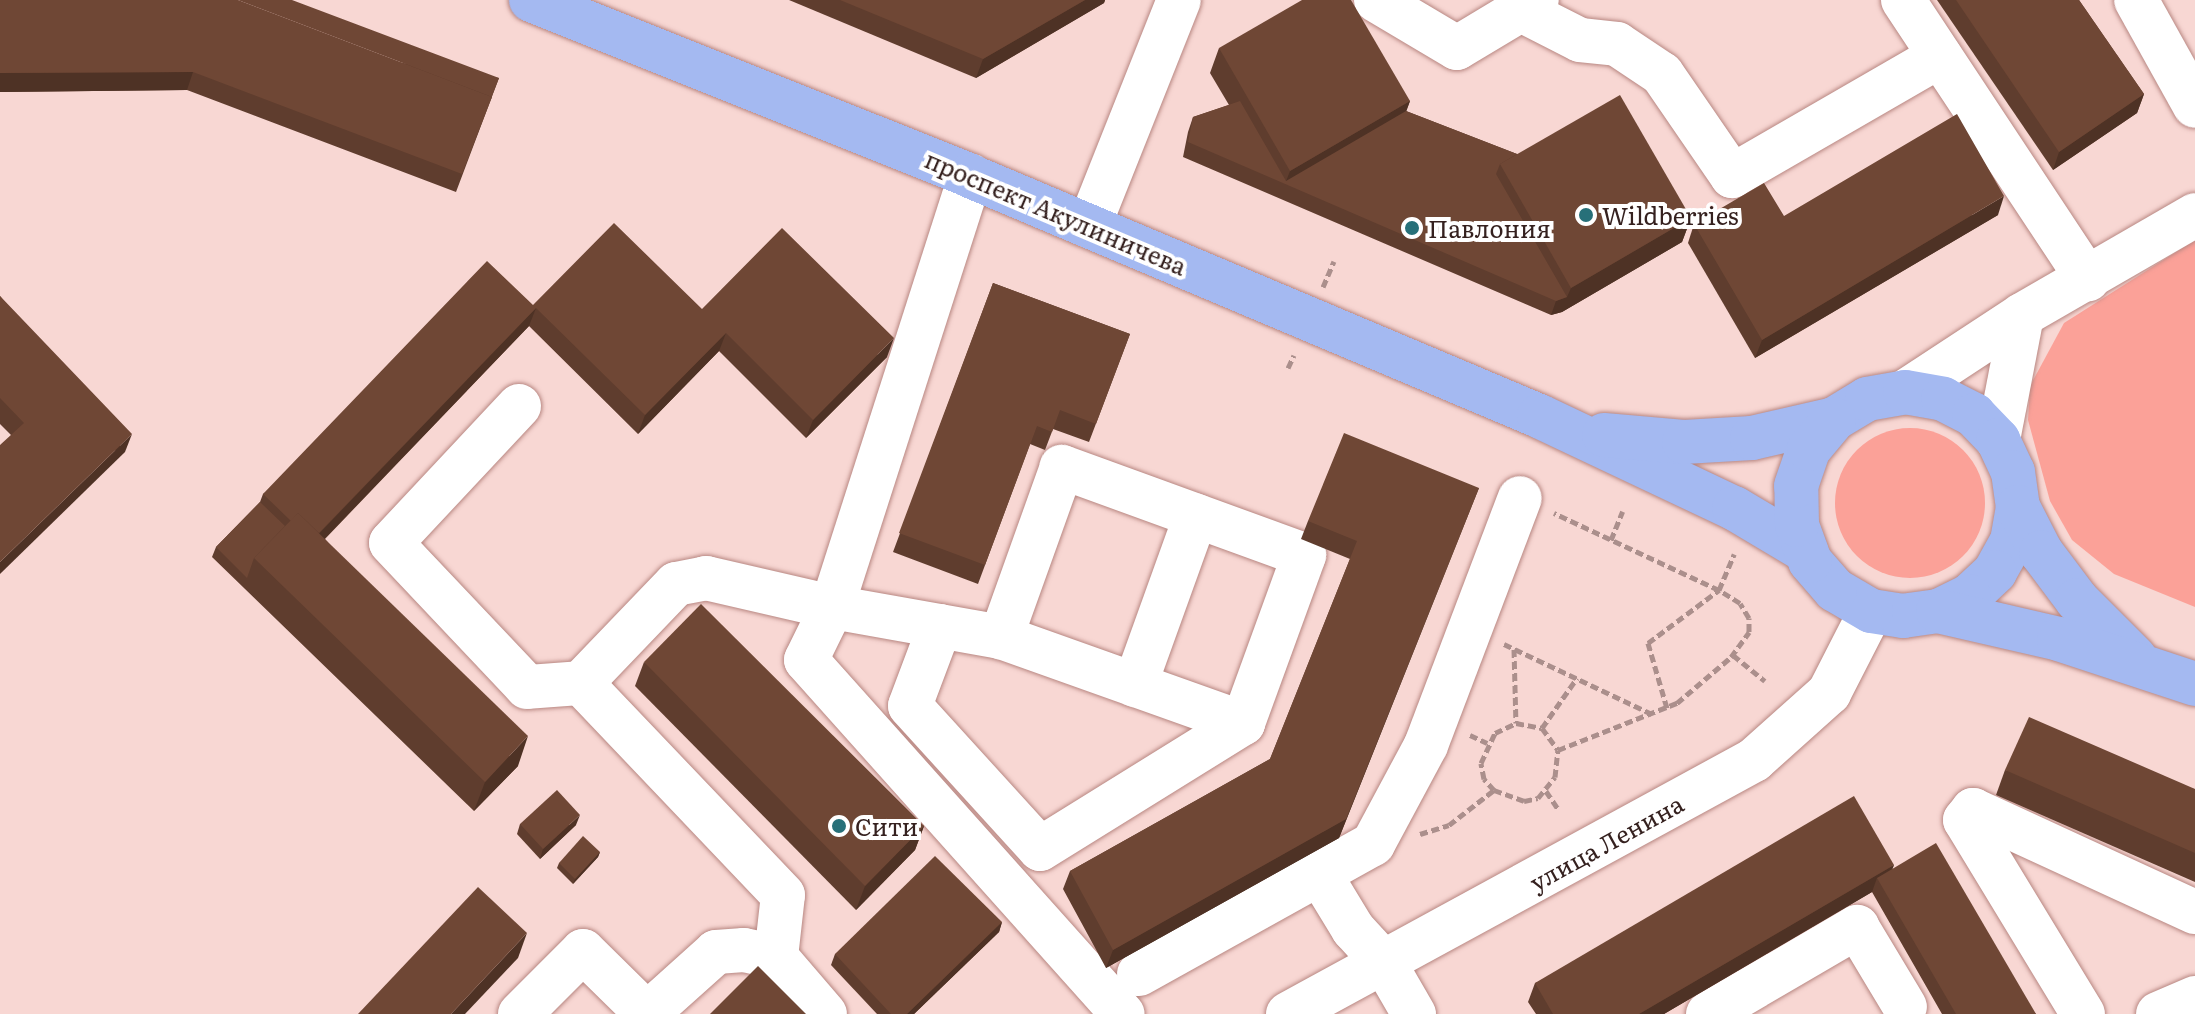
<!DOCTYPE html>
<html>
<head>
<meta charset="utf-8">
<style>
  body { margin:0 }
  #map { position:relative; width:2195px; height:1014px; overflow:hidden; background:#f8d7d3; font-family:Literata,serif }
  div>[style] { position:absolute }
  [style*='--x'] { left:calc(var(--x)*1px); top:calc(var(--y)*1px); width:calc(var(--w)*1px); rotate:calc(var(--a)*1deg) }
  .green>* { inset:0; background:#fba198 }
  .round { border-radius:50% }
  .path>* { height:5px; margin-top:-2.5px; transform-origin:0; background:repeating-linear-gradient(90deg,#ab8f8c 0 8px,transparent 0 12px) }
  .roads { filter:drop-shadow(0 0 2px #b88782) drop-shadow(0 0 2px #b88782) }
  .minor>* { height:44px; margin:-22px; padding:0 22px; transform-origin:22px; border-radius:22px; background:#fff }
  .major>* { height:44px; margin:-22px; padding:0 22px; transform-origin:22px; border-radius:22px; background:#a4b9f1 }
  .wall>* { inset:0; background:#5f3d2e }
  .shaded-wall>* { inset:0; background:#4e3225 }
  .building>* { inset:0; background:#6f4735 }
  .dots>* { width:22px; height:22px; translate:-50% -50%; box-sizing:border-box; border:4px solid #fff; border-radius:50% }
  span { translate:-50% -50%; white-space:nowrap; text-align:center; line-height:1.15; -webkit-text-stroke:8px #fff; paint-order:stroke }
  .street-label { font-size:24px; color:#35211f }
  .poi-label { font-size:24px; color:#35211f }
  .left { translate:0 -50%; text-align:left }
</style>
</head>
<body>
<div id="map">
  <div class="green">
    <i style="clip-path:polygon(2195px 240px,2195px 607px,2114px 574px,2072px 540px,2050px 501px,2028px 420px,2030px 386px,2064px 323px)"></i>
    <i class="round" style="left:1835px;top:428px;width:150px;height:150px"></i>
  </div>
  <div class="path">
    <i style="--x:1323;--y:287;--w:28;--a:-67"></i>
    <i style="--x:1288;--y:368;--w:14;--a:-65"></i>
    <i style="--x:1611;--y:540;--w:31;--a:-68"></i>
    <i style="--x:1504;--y:644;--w:166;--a:25.3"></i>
    <i style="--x:1514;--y:649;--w:74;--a:88.5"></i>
    <i style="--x:1733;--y:655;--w:41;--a:39.1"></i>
    <i style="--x:1667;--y:708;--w:68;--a:-106.3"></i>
    <i style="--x:1648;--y:643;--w:89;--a:-36.7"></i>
    <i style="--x:1719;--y:590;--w:39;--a:-67"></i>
    <i style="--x:1542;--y:728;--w:61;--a:-55"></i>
    <i style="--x:1470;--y:735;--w:19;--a:25"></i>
    <i style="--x:1494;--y:790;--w:15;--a:-132"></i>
    <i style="--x:1484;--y:779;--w:16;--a:-101"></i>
    <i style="--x:1481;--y:763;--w:33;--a:-65"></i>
    <i style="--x:1495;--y:733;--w:23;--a:-25"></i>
    <i style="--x:1516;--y:723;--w:26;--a:11"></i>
    <i style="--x:1542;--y:728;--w:27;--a:54"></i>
    <i style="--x:1546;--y:791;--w:23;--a:56"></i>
    <i style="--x:1420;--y:834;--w:30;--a:-17"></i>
    <i style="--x:1449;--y:825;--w:57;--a:-37.9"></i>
    <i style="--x:1494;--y:790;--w:32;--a:20"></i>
    <i style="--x:1524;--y:801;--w:14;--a:-12"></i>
    <i style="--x:1538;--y:798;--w:27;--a:-51"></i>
    <i style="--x:1555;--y:777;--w:27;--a:-84"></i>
    <i style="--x:1558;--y:750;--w:128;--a:-21.6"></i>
    <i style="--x:1677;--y:703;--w:71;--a:-40.4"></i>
    <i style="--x:1731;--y:657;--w:31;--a:-54"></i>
    <i style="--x:1749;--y:632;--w:14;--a:-90"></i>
    <i style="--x:1749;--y:618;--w:17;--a:-121"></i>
    <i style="--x:1740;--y:603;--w:25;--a:-148"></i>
    <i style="--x:1719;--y:590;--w:182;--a:-155"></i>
  </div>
  <div class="roads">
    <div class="minor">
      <i style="--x:1376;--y:0;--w:94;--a:30.7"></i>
      <i style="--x:1457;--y:48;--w:93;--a:-31"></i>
      <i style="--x:1903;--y:0;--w:335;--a:56.5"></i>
      <i style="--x:2136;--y:0;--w:121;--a:60.9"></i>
      <i style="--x:1521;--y:10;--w:66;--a:27"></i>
      <i style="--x:1580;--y:40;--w:37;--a:6"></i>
      <i style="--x:1617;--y:44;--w:54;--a:33.7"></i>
      <i style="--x:1662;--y:74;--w:124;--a:55.5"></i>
      <i style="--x:1732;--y:176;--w:240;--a:-30"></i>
      <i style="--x:1089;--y:226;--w:243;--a:-68.3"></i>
      <i style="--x:1905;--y:392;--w:140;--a:-33.3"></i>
      <i style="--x:2022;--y:315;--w:200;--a:-30"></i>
      <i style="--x:519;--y:406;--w:187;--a:133.1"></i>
      <i style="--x:391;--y:543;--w:198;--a:46.6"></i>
      <i style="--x:527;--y:687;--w:54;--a:-4.2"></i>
      <i style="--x:1998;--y:440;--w:127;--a:-79.1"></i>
      <i style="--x:940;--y:626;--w:85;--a:110.6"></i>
      <i style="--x:910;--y:706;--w:193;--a:47.7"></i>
      <i style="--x:1040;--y:849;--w:239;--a:-31.8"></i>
      <i style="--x:1001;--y:637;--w:257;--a:19.6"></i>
      <i style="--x:1243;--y:723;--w:179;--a:-70"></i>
      <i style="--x:1304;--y:555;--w:258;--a:-160"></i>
      <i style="--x:1062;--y:467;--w:181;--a:109.7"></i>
      <i style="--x:1001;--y:637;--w:172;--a:-169.9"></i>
      <i style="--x:832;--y:607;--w:59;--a:116.1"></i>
      <i style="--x:806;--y:660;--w:475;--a:48.2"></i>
      <i style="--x:1135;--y:685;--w:180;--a:-70.2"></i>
      <i style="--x:1319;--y:873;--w:66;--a:58.7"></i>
      <i style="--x:1353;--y:929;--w:47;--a:47.6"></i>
      <i style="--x:1385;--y:964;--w:58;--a:59.9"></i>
      <i style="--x:1139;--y:974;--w:268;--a:-29.1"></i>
      <i style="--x:1373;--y:844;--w:112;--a:-61.8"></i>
      <i style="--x:1426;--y:745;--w:264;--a:-69.2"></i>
      <i style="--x:520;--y:1014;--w:89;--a:-45"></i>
      <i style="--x:583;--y:951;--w:90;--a:44.5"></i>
      <i style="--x:647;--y:1014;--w:93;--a:-41.9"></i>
      <i style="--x:716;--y:952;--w:28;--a:-4"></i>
      <i style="--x:744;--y:950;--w:33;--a:12"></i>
      <i style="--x:825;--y:1014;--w:75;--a:-130.7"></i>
      <i style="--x:776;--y:957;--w:62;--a:-83.6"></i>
      <i style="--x:783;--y:895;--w:293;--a:-133.6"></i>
      <i style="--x:581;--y:683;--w:137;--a:-46.2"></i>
      <i style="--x:676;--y:584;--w:31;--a:-11"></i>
      <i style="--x:706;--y:578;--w:129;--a:13"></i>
      <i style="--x:832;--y:607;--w:453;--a:-72.2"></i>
      <i style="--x:1288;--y:1014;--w:531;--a:-28.59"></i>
      <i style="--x:1754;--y:760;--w:101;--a:-41.8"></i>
      <i style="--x:1829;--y:693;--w:92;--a:-62.9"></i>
      <i style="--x:1708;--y:1014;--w:173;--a:-30.3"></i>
      <i style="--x:1857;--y:927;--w:93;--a:59"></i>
      <i style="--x:2083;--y:1014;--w:227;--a:-121.3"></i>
      <i style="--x:1965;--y:820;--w:13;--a:-51"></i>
      <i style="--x:1973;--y:810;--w:244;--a:24.7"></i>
      <i style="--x:2158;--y:1014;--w:40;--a:-23.4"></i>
    </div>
    <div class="major">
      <i style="--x:531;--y:0;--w:473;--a:21.8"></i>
      <i style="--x:970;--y:176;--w:618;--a:22.87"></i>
      <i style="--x:1539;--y:416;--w:216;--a:25.3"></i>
      <i style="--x:1734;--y:508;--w:84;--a:30.8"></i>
      <i style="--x:1604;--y:435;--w:80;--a:5"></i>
      <i style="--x:1684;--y:442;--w:68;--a:-3.4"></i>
      <i style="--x:1752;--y:438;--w:84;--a:-13"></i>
      <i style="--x:1834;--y:419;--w:39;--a:-31"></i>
      <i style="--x:1867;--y:399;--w:39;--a:-10"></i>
      <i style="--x:1905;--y:392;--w:39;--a:10"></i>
      <i style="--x:1943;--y:399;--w:35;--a:27"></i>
      <i style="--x:1974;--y:415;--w:35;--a:46"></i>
      <i style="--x:1998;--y:440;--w:35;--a:65"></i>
      <i style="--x:2013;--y:472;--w:35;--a:82"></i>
      <i style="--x:2018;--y:507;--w:35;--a:100"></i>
      <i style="--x:2012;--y:541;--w:35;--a:119"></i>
      <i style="--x:1995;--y:572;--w:35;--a:137"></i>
      <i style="--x:1969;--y:596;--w:34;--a:154"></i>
      <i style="--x:1938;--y:611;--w:35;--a:172"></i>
      <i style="--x:1903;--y:616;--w:32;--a:-171"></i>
      <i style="--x:1871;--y:611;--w:42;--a:-149.7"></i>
      <i style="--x:1835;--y:590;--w:38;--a:-131"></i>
      <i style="--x:1810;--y:561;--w:38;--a:-110"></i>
      <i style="--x:1797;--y:525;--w:39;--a:-91"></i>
      <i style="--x:1796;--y:486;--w:39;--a:-71"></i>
      <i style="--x:1809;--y:449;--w:39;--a:-50"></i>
      <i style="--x:2018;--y:507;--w:51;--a:62.9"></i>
      <i style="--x:2041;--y:552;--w:60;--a:53.1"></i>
      <i style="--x:2077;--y:600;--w:82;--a:45"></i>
      <i style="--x:1938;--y:611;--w:124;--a:13"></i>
      <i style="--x:2059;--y:639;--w:143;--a:18.3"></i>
    </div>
  </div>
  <div class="wall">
    <i style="clip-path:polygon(0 0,499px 78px,456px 192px,187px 90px,0 92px)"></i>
    <i style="clip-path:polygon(789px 0,1105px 0,1104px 3px,976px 78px)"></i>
    <i style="clip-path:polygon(1937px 0,2079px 0,2144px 94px,2137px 113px,2053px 170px)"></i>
    <i style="clip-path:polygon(1219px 48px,1410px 101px,1406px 111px,1517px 154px,1691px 218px,1682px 242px,1562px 312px,1551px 315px,1183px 157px,1188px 132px,1193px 117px,1229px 105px,1210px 73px)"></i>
    <i style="clip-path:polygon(1998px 215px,1755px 358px,1688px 243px,1694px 224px,1784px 216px)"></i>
    <i style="clip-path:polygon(993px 283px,1130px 334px,1089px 442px,1053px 429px,1045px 450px,1030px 444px,978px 584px,893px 552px)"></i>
    <i style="clip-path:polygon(0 296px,125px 452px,11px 435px,0 424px)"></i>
    <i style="clip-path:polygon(533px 305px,702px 309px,887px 357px,806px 438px,719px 351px,638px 434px,529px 326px,325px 539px,518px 766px,474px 811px,212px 557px,216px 547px,260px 502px,263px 494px)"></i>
    <i style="clip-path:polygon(1479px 488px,1339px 838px,1106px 968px,1063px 889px,1070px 871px,1270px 759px,1350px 559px,1301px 539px,1308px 521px)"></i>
    <i style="clip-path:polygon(644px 662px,924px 826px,915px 850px,856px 910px,635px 686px)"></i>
    <i style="clip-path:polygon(2005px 770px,2195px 789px,2195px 882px,1996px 795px)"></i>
    <i style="clip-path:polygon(520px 824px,576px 825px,540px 859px,517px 834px)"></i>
    <i style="clip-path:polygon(600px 852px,598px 857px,573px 884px,557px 868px,559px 863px)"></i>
    <i style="clip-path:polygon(1894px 865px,1892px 869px,2036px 1014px,1942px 1014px,1872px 892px,1664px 1014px,1536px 1014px,1528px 1002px,1535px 983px)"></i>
    <i style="clip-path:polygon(1002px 922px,999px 932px,914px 1014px,877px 1014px,831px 965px,835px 954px)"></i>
  </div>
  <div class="shaded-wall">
    <i style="clip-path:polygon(1085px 0,1105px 0,1104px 3px,976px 78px,983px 59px)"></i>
    <i style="clip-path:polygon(193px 72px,187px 90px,0 92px,0 73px)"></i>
    <i style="clip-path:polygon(2144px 94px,2137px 113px,2053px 170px,2059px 152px)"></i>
    <i style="clip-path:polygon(1410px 101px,1401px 126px,1285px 184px,1290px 171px)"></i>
    <i style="clip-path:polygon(2004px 196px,1998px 215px,1755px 358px,1762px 340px)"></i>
    <i style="clip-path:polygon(1691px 218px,1682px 242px,1562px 312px,1551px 315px,1556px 301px,1567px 297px,1571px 288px)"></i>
    <i style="clip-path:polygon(536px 308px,529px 326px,305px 559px,312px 541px)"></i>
    <i style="clip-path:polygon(726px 333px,719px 351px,638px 434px,645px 415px)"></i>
    <i style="clip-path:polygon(894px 338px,887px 357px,806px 438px,813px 420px)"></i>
    <i style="clip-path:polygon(132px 434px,125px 452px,0 574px,0 562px)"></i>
    <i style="clip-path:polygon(1479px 488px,1339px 838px,1106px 968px,1113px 950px,1346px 819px)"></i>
    <i style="clip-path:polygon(528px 736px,518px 766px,474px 811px,485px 782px)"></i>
    <i style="clip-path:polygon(580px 815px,576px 825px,540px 859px,543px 849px)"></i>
    <i style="clip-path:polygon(924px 826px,915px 850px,856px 910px,865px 886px)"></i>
    <i style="clip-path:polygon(600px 852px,598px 857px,573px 884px,575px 879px)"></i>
    <i style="clip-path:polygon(1894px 865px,1887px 883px,1877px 878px,1872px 892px,1664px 1014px,1639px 1014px)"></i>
    <i style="clip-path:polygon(1002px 922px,999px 932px,914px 1014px,907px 1014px)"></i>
    <i style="clip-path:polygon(527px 933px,518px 958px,465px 1014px,451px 1014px)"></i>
  </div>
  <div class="building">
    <i style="clip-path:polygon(0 0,238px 0,492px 97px,462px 174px,193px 72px,0 73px)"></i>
    <i style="clip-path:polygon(238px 0,292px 0,499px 78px,490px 101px,492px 97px)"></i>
    <i style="clip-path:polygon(840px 0,1085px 0,983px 59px)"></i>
    <i style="clip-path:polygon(1302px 0,1351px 0,1410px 101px,1290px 171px,1219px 48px)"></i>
    <i style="clip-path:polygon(1956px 0,2079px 0,2144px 94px,2059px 152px)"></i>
    <i style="clip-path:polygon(1620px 95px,1691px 218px,1571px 288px,1500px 164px)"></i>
    <i style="clip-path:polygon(1240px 101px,1286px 181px,1406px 111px,1517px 154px,1500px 164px,1496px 174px,1567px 297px,1556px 301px,1188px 142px,1193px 117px)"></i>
    <i style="clip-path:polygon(1957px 114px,2004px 196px,1762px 340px,1694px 224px,1764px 183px,1784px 216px)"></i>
    <i style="clip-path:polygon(614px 223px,702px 309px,782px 228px,894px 338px,813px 420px,726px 333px,645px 415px,536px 308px,319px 533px,298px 513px,291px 521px,263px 494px,487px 261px,533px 305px)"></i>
    <i style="clip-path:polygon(993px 283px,1130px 334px,1096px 424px,1060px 410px,1052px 432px,1037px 426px,985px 565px,899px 533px)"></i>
    <i style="clip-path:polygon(0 296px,132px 434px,0 562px,0 445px,24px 423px,0 398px)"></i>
    <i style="clip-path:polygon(1344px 433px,1479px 488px,1346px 819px,1113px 950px,1070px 871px,1270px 759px,1357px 541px,1308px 521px)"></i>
    <i style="clip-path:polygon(260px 502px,285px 526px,254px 558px,247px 578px,216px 547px)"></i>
    <i style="clip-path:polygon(298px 513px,528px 736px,485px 782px,254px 558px)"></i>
    <i style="clip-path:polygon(701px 604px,924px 826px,865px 886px,644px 662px)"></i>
    <i style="clip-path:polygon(2029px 717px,2195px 789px,2195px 853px,2005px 770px)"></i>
    <i style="clip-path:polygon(557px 790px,580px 815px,543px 849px,520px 824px)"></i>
    <i style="clip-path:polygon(1854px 796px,1894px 865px,1639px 1014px,1553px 1014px,1535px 983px)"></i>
    <i style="clip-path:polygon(583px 836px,600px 852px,575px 879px,559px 863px)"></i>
    <i style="clip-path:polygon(1936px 843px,2036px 1014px,1956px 1014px,1877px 878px)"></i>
    <i style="clip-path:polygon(935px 856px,1002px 922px,907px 1014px,891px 1014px,835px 954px)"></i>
    <i style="clip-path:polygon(478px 887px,527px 933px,451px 1014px,358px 1014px)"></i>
    <i style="clip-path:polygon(758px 966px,806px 1014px,710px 1014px)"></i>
  </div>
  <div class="dots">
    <i style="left:1586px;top:215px;background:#277079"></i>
    <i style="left:1412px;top:228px;background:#277079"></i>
    <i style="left:839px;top:826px;background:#277079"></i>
  </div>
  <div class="street-label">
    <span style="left:1056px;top:212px;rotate:23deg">проспект Акулиничева</span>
    <span style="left:1606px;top:842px;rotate:-29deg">улица Ленина</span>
  </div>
  <div class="poi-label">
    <span class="left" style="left:1602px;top:215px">Wildberries</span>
    <span class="left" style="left:1428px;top:228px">Павлония</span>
    <span class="left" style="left:855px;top:826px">Сити</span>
  </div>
</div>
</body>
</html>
